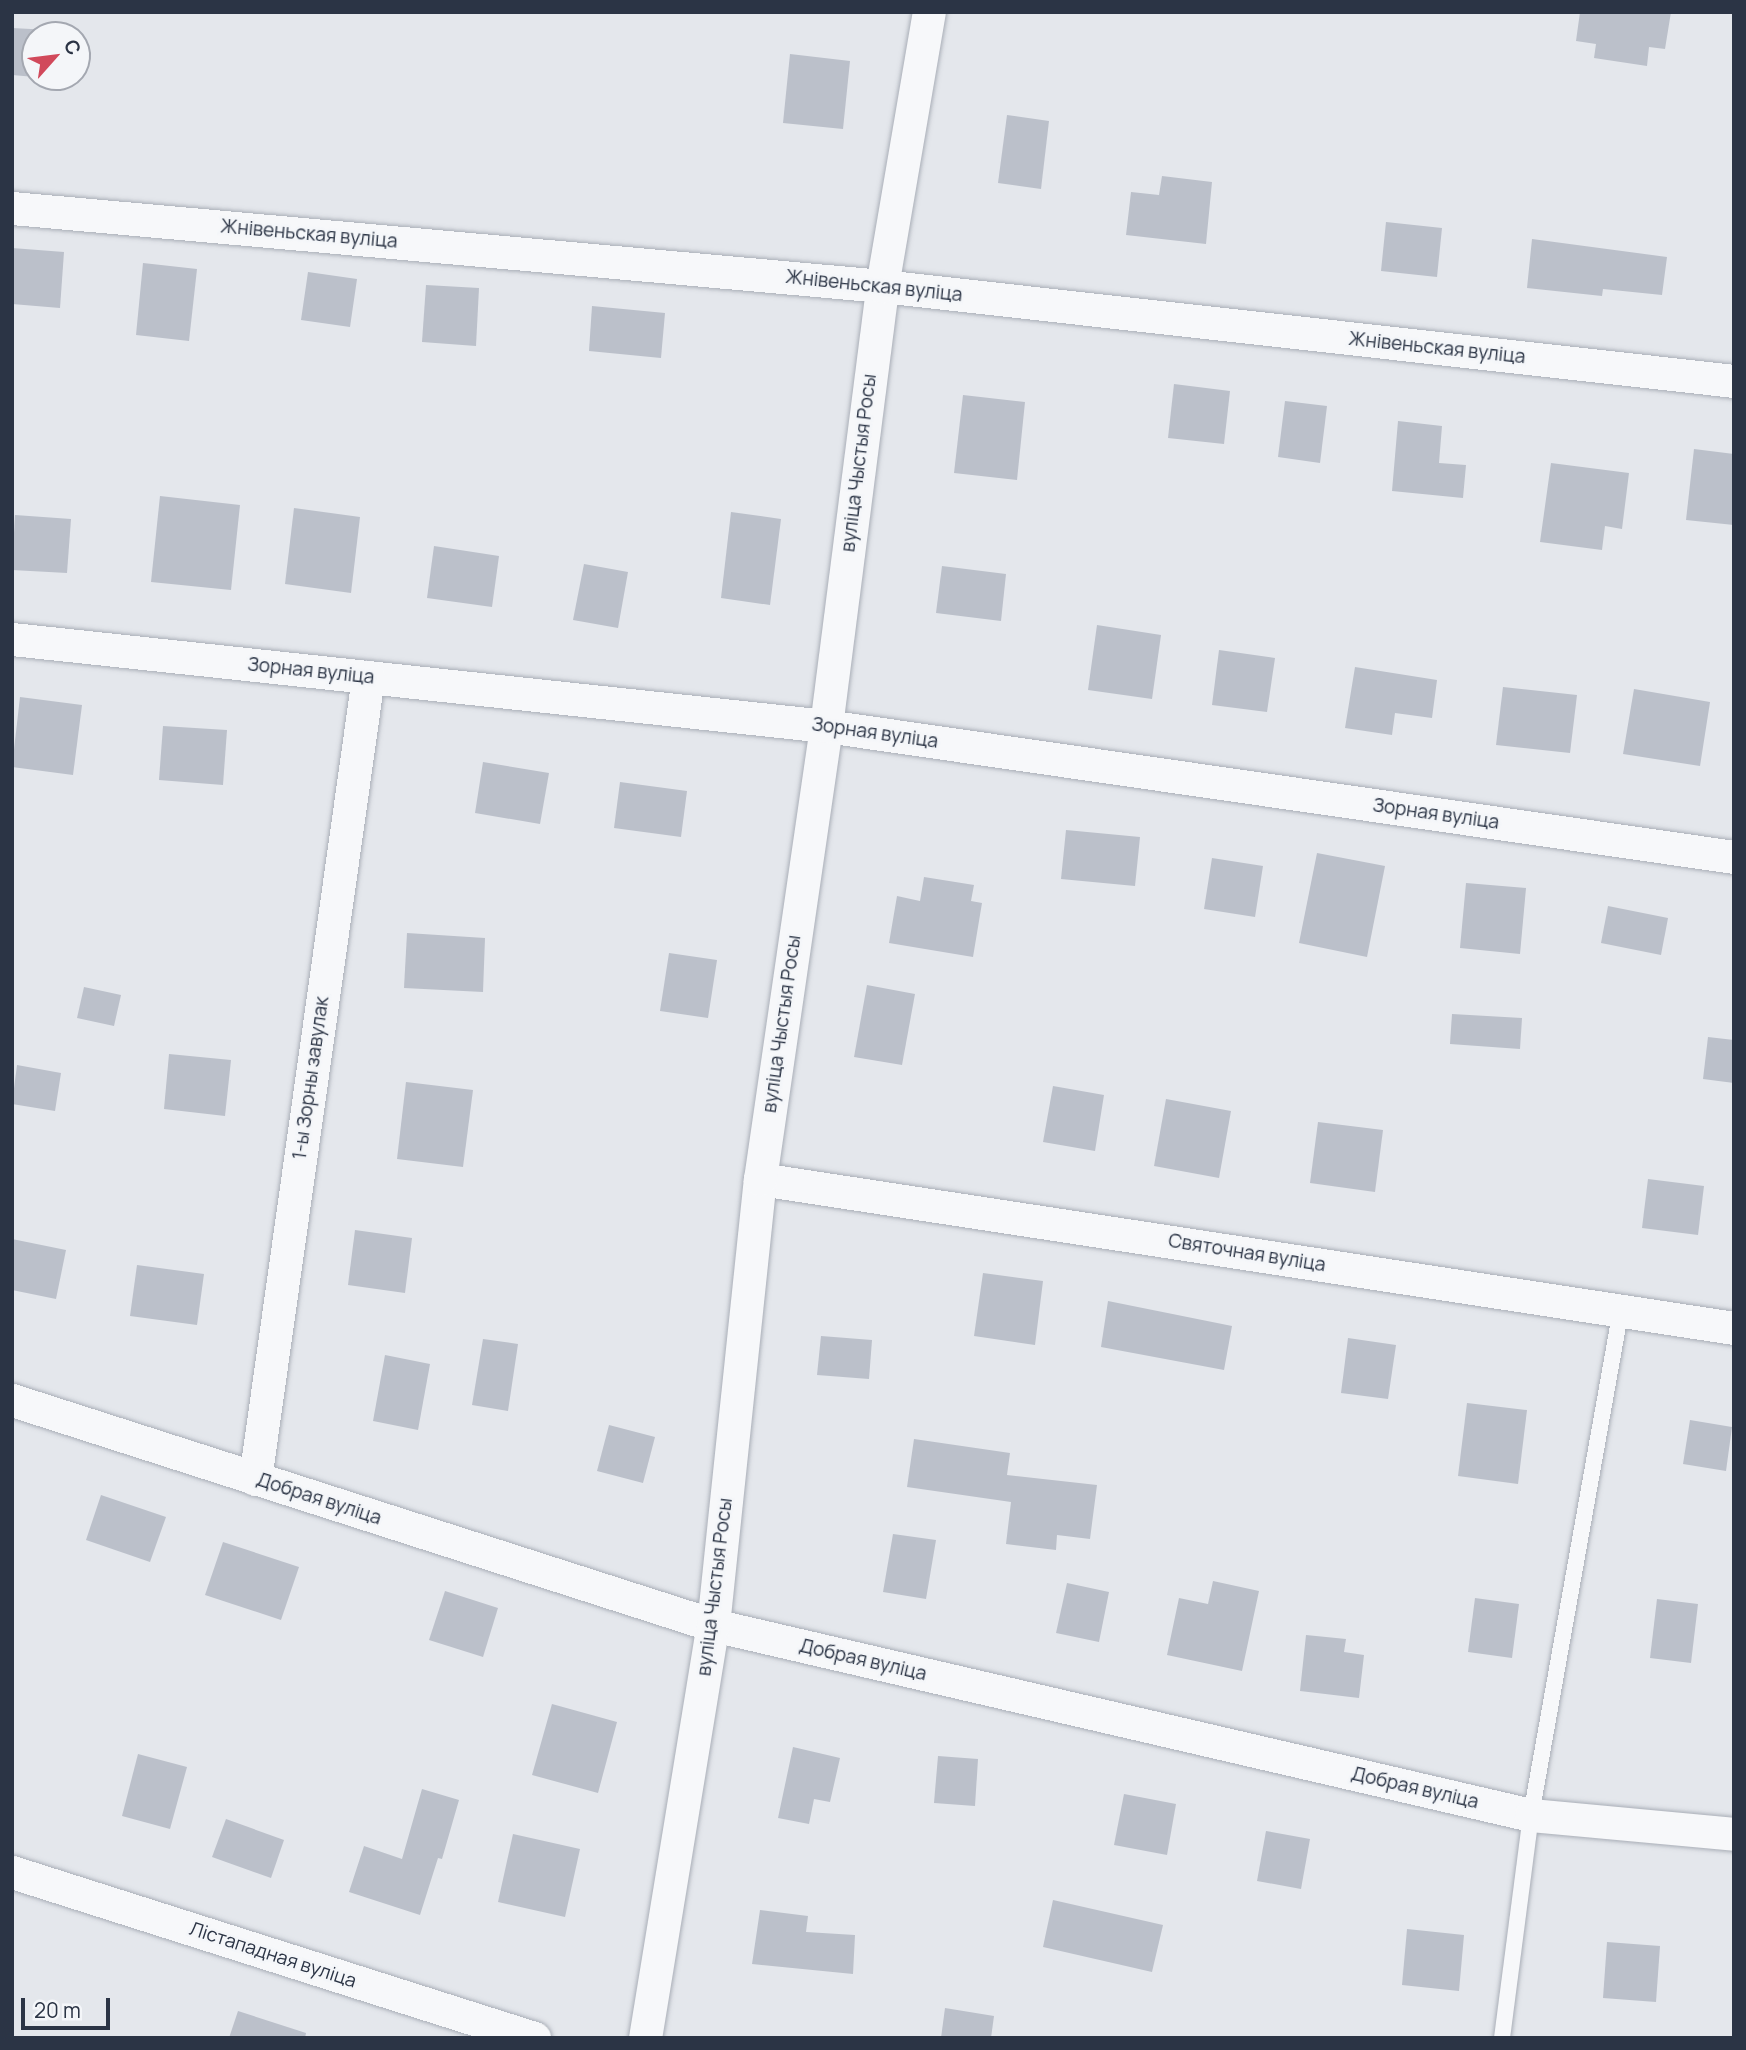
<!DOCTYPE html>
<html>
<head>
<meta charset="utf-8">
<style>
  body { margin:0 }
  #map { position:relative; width:1746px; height:2050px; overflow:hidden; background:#e4e7ec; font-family:Manrope,sans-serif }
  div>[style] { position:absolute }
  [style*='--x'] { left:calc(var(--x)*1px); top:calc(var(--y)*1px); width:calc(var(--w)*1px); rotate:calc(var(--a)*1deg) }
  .building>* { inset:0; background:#bbc0ca }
  .roads { filter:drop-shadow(0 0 2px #a9aeb7) drop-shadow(0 0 2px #a9aeb7) }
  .service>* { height:16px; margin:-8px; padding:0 8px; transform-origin:8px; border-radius:8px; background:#f7f8fa }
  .minor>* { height:33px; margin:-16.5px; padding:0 16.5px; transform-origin:16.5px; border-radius:16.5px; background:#f7f8fa }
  span { translate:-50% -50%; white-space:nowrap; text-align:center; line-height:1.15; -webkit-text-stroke:5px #f4f6f9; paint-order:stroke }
  .street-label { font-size:19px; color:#2b3445 }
  .frame { position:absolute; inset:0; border:14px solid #2b3445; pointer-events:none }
  .north { position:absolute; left:21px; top:21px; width:70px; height:70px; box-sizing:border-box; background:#f4f6f9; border:2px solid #a4a8b1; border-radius:50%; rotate:62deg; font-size:19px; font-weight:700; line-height:28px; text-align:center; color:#2b3445 }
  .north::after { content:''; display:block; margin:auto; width:24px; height:32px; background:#d1495b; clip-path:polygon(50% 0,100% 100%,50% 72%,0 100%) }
  .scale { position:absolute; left:21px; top:1998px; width:89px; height:32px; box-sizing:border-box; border:4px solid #2b3445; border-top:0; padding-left:9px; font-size:21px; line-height:24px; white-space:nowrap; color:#2b3445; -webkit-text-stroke:5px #f4f6f9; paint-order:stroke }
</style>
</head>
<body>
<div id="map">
  <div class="building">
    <i style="clip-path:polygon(1580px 12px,1671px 12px,1665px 49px,1649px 47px,1647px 66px,1594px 58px,1596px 44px,1576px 41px)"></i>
    <i style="clip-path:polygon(12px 28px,69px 31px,69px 35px,35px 35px,35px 77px,12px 75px)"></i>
    <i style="clip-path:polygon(790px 54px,850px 61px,843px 129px,783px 123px)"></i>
    <i style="clip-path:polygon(1007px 115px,1049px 121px,1041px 189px,998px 183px)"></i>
    <i style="clip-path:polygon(1162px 176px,1212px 182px,1206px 244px,1126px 235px,1131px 192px,1159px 195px)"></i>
    <i style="clip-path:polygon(1386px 222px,1442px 228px,1437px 277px,1381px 271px)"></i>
    <i style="clip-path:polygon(1532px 239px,1667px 257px,1662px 295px,1603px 289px,1602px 296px,1527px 288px)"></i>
    <i style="clip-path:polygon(12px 248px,64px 252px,60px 308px,12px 304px)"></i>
    <i style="clip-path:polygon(143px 263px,197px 269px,189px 341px,136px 335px)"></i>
    <i style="clip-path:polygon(308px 272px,357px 279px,350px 327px,301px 320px)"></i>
    <i style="clip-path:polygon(426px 285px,479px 288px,476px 346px,422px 342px)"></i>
    <i style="clip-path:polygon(592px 306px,665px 313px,661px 358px,589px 351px)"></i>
    <i style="clip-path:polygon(1174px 384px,1230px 391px,1224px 444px,1168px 438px)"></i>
    <i style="clip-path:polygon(963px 395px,1025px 402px,1017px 480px,954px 473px)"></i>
    <i style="clip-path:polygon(1285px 401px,1327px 406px,1320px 463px,1278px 457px)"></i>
    <i style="clip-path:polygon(1398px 421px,1442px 426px,1439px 463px,1466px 465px,1463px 498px,1392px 491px)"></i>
    <i style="clip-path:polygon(1694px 449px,1734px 454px,1734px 525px,1686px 520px)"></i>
    <i style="clip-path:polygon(1551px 463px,1629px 473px,1622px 529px,1605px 526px,1602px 550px,1540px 542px)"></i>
    <i style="clip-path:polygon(160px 496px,240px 505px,231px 590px,151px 582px)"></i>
    <i style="clip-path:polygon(294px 508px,360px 517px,351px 593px,285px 584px)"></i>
    <i style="clip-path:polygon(731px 512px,781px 519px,770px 605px,721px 598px)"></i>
    <i style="clip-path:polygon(15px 515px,71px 519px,67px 573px,12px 570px)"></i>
    <i style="clip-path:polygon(434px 546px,499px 556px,492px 607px,427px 598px)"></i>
    <i style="clip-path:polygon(584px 564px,628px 572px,618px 628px,573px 620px)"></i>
    <i style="clip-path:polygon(942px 566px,1006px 574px,1001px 621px,936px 613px)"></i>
    <i style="clip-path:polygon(1097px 625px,1161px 635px,1152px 699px,1088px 690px)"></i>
    <i style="clip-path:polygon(1219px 650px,1275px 658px,1267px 712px,1212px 705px)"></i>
    <i style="clip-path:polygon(1355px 667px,1437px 680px,1432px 718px,1395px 713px,1392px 735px,1345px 728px)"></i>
    <i style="clip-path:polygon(1503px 687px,1577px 695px,1570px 753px,1496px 745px)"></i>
    <i style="clip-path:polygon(1634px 689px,1710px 702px,1700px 766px,1623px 754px)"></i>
    <i style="clip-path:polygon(20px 697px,82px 705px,73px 775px,12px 767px)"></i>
    <i style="clip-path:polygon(163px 726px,227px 730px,223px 785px,159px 780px)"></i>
    <i style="clip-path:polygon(483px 762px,549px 773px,540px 824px,475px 813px)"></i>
    <i style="clip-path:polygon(620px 782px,687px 791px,681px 837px,614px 828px)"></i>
    <i style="clip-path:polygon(1066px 830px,1140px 837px,1135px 886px,1061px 879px)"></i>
    <i style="clip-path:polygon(1317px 853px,1385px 866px,1367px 957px,1299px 943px)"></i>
    <i style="clip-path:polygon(1212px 858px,1263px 866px,1255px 917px,1204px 909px)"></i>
    <i style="clip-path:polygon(924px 877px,974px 885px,971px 901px,982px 903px,973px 957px,889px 943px,897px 896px,920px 901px)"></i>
    <i style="clip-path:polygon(1466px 883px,1526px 888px,1520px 954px,1460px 948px)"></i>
    <i style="clip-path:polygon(1608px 906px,1668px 918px,1661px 955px,1601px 943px)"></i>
    <i style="clip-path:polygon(407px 933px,485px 938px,483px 992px,404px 988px)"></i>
    <i style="clip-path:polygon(669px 953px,717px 960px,708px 1018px,660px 1011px)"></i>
    <i style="clip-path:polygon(867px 985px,915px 994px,902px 1065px,854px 1057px)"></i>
    <i style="clip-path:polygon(84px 987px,121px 995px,114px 1026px,77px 1018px)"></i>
    <i style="clip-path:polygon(1452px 1014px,1522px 1018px,1520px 1049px,1450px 1044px)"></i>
    <i style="clip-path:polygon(1708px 1037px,1734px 1040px,1734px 1083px,1703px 1079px)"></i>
    <i style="clip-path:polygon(169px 1054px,231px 1060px,225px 1116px,164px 1109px)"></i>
    <i style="clip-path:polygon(17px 1065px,61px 1073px,55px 1111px,12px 1104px)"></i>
    <i style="clip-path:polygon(406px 1082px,473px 1090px,463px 1167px,397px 1159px)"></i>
    <i style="clip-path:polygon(1053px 1086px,1104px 1095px,1095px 1151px,1043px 1142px)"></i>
    <i style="clip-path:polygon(1166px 1099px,1231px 1111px,1219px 1178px,1154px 1166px)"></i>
    <i style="clip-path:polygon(1318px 1122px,1383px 1130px,1375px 1192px,1310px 1183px)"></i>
    <i style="clip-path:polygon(1648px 1179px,1704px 1186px,1698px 1235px,1642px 1228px)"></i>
    <i style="clip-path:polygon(355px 1230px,412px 1238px,405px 1293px,348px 1285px)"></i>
    <i style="clip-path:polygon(12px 1239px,66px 1250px,56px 1299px,12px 1290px)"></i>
    <i style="clip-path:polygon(137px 1265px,204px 1274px,197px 1325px,130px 1316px)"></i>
    <i style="clip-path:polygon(983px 1273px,1043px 1281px,1035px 1345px,974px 1336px)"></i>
    <i style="clip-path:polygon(1108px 1301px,1232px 1326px,1224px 1370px,1101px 1347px)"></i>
    <i style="clip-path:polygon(821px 1336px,872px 1340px,869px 1379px,817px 1375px)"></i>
    <i style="clip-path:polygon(1348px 1338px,1396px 1345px,1388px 1399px,1341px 1393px)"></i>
    <i style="clip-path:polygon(483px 1339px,518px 1344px,508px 1411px,472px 1405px)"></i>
    <i style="clip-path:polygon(385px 1355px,430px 1364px,418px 1430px,373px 1421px)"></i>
    <i style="clip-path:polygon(1467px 1403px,1527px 1410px,1518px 1484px,1458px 1476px)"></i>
    <i style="clip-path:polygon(1690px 1420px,1732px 1427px,1726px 1471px,1683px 1464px)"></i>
    <i style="clip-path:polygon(609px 1425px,655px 1437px,643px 1483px,597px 1471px)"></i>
    <i style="clip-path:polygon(914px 1439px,1010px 1453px,1007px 1475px,1097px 1485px,1090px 1539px,1057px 1535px,1056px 1550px,1006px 1544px,1011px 1502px,907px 1487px)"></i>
    <i style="clip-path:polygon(101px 1495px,166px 1517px,150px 1562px,86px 1540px)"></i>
    <i style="clip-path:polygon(893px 1534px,936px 1540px,926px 1599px,883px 1592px)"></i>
    <i style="clip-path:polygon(223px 1542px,299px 1567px,281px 1620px,205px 1595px)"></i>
    <i style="clip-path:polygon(1213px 1581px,1259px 1591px,1242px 1671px,1167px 1655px,1179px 1598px,1208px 1604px)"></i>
    <i style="clip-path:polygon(1067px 1583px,1109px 1592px,1099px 1642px,1056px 1633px)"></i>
    <i style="clip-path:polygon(445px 1591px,498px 1608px,483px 1657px,429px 1640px)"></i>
    <i style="clip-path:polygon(1475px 1598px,1519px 1604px,1512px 1658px,1468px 1652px)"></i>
    <i style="clip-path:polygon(1657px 1599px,1698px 1604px,1691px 1663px,1650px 1658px)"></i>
    <i style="clip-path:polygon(1306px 1635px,1346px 1639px,1344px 1652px,1364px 1655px,1359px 1698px,1300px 1691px)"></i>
    <i style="clip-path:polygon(552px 1704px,617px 1722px,598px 1793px,532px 1775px)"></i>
    <i style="clip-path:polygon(793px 1747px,840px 1758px,830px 1802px,814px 1799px,809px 1824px,778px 1818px)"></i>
    <i style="clip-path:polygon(138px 1754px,187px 1767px,170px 1829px,122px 1816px)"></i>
    <i style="clip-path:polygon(938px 1756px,978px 1759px,975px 1806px,934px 1803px)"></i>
    <i style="clip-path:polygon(422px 1789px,459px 1800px,442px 1859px,438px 1858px,420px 1915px,349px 1892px,364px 1846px,402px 1859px)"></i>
    <i style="clip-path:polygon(1124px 1794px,1176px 1804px,1167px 1855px,1114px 1845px)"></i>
    <i style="clip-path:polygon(226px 1819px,284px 1840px,271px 1878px,212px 1857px)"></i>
    <i style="clip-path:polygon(1266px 1831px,1310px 1839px,1301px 1889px,1257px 1881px)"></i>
    <i style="clip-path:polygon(513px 1834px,580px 1849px,565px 1917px,498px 1902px)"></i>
    <i style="clip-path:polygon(1053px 1900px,1163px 1925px,1152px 1972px,1043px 1947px)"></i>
    <i style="clip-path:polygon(760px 1910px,808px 1916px,806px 1932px,855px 1935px,853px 1974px,752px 1964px)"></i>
    <i style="clip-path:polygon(1407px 1929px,1464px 1935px,1459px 1991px,1402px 1985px)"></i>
    <i style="clip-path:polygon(1607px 1942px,1660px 1946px,1656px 2002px,1603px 1998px)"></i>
    <i style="clip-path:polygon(945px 2008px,994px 2016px,991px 2038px,941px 2038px)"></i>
    <i style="clip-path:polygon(238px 2011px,306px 2033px,305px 2038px,229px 2038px)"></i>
  </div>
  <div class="roads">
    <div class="service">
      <i style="--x:1502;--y:2038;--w:225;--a:-82.6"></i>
      <i style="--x:1531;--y:1815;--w:514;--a:-79.91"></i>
    </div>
    <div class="minor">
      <i style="--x:12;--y:208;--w:873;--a:5.12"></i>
      <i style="--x:882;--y:286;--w:857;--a:6.36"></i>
      <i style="--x:12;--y:639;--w:819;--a:6.1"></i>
      <i style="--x:826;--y:726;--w:917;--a:8.21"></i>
      <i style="--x:760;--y:1179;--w:985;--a:8.7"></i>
      <i style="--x:12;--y:1400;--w:736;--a:17.8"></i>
      <i style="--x:713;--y:1625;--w:840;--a:13.08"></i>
      <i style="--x:1531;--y:1815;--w:204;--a:5.3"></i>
      <i style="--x:255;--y:1479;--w:810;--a:-81.98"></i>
      <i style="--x:12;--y:1872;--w:548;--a:17.64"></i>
      <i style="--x:645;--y:2038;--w:419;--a:-80.7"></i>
      <i style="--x:713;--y:1625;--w:448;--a:-84"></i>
      <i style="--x:760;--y:1179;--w:458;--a:-81.7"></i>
      <i style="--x:826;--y:726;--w:444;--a:-82.7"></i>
      <i style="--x:882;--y:286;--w:278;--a:-80.3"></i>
    </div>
  </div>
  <div class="street-label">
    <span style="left:309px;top:234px;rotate:5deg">Жнівеньская вуліца</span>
    <span style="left:874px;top:286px;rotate:6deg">Жнівеньская вуліца</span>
    <span style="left:1437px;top:348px;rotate:6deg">Жнівеньская вуліца</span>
    <span style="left:859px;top:463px;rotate:-83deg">вуліца Чыстыя Росы</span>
    <span style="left:311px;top:671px;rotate:6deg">Зорная вуліца</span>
    <span style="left:875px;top:733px;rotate:8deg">Зорная вуліца</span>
    <span style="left:1436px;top:814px;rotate:8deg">Зорная вуліца</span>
    <span style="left:782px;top:1024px;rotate:-82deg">вуліца Чыстыя Росы</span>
    <span style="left:311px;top:1078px;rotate:-82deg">1-ы Зорны завулак</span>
    <span style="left:1247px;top:1253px;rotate:9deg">Святочная вуліца</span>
    <span style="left:319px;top:1499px;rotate:18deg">Добрая вуліца</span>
    <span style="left:715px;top:1587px;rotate:-83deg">вуліца Чыстыя Росы</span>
    <span style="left:863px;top:1660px;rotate:13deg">Добрая вуліца</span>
    <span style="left:1415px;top:1788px;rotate:13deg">Добрая вуліца</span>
    <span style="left:273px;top:1955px;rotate:18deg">Лістападная вуліца</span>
  </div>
  <div class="frame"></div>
  <div class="north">С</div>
  <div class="scale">20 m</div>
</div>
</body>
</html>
